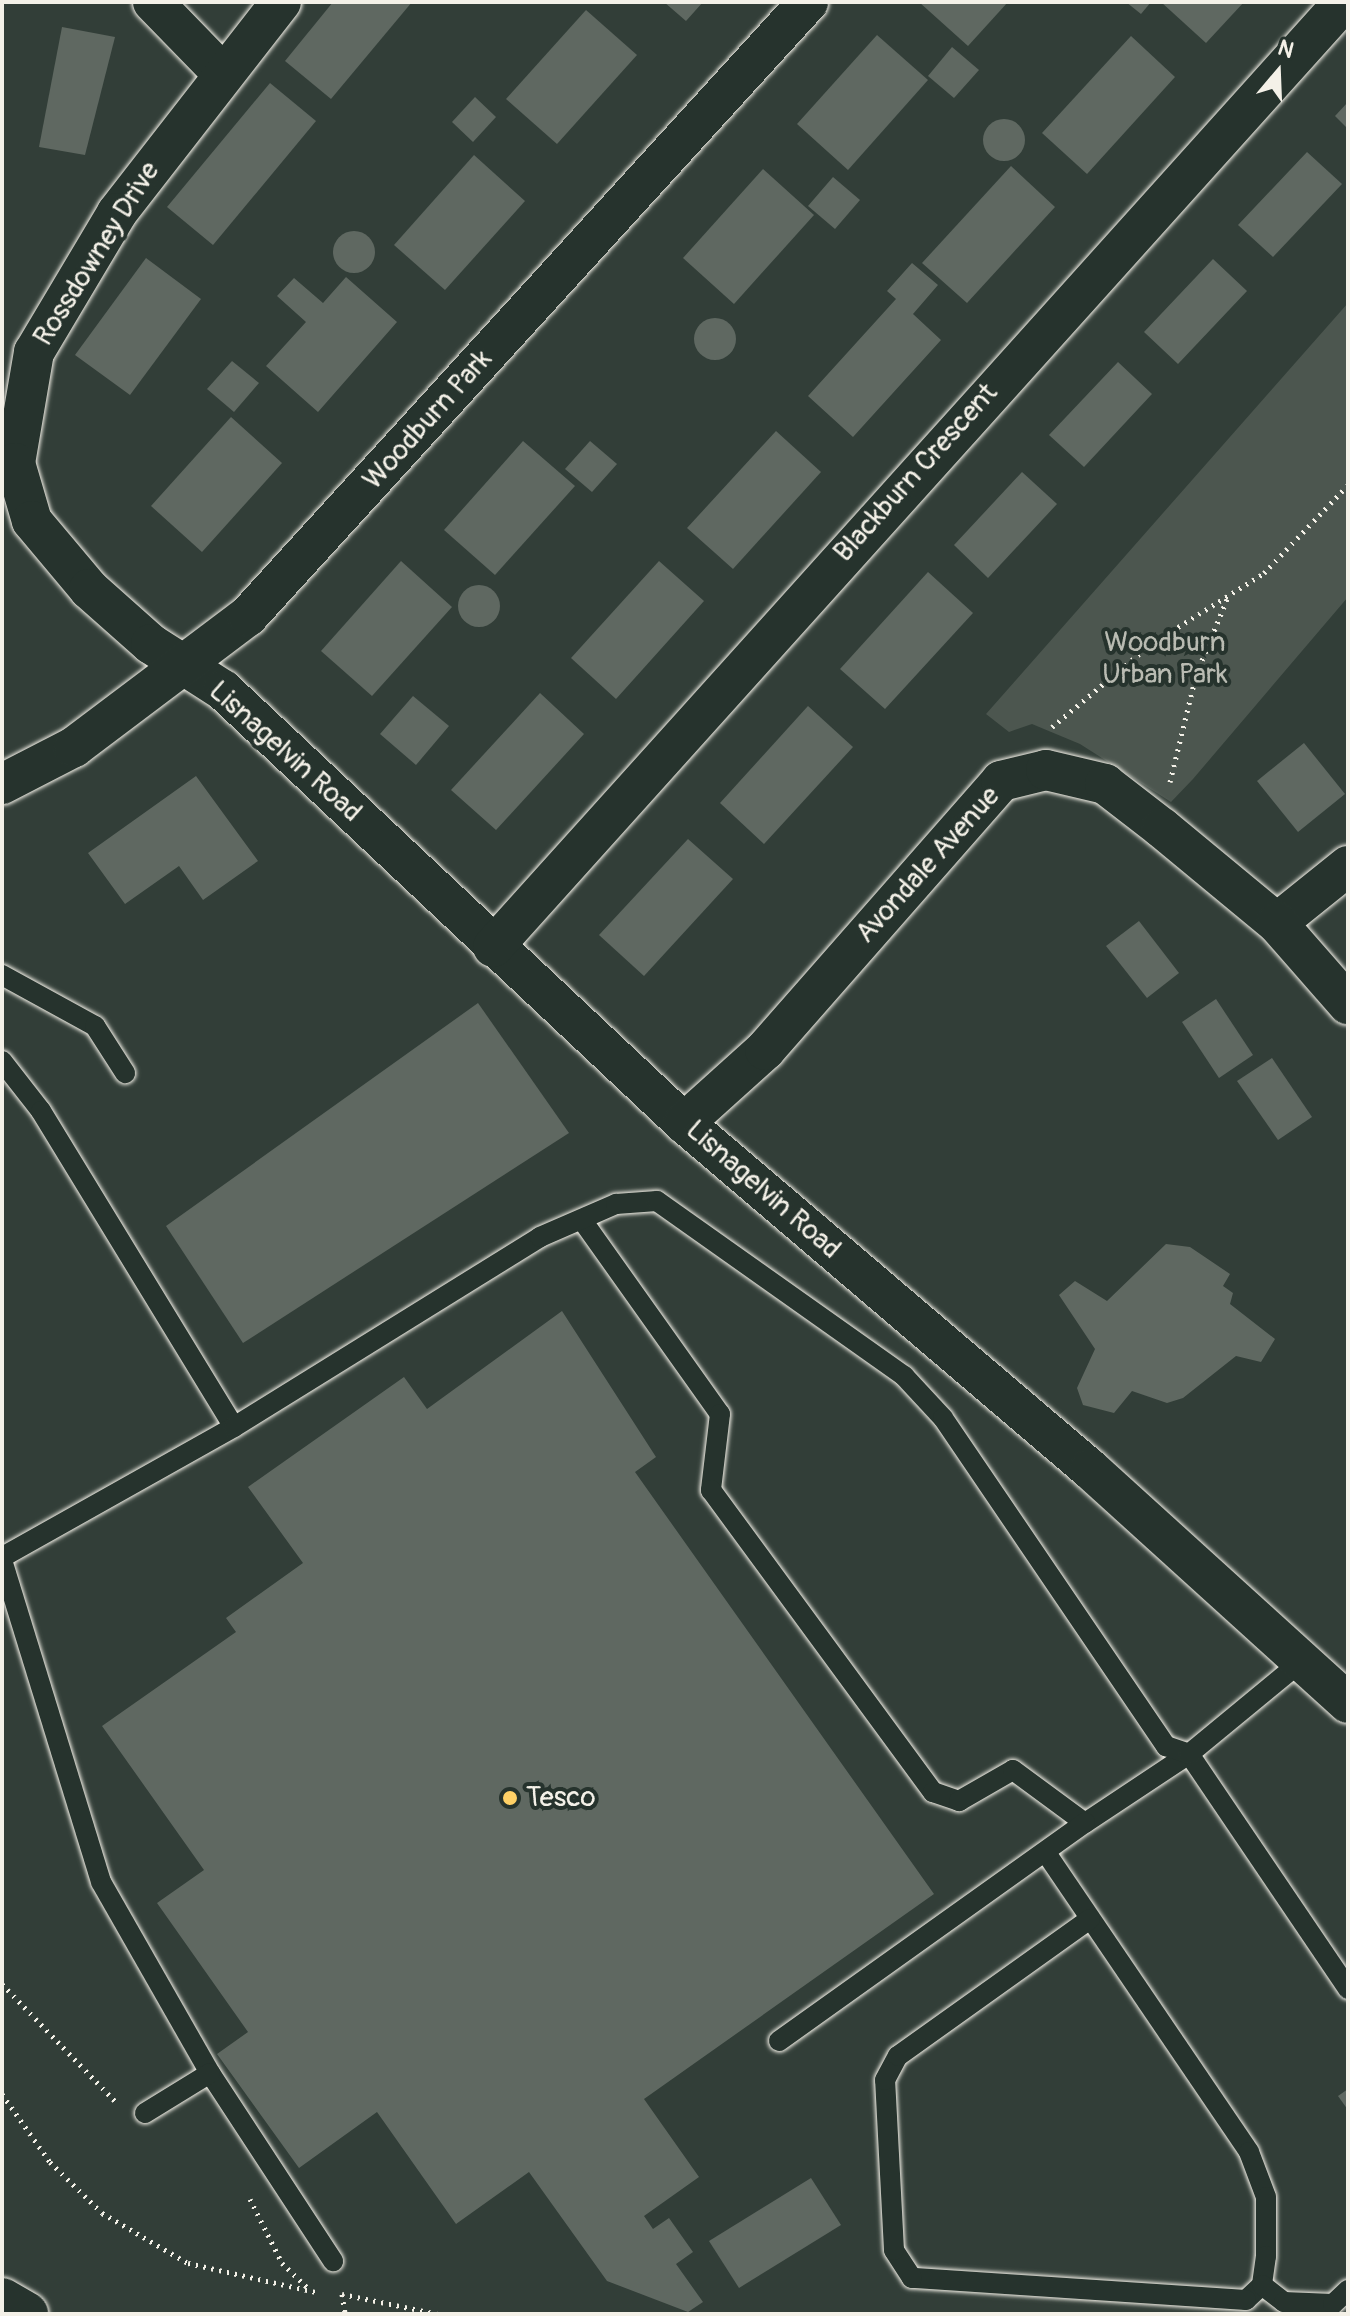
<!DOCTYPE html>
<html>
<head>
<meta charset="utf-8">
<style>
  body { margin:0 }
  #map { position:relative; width:1350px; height:2316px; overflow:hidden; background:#323e38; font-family:Pangolin,sans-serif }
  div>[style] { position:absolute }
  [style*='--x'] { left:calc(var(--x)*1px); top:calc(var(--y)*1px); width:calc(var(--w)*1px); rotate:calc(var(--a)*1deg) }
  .green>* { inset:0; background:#4c564f }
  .building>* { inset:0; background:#5f6861 }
  .round { border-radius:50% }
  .path>* { height:5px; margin-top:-2.5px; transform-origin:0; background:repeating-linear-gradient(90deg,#f4f1e8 0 2px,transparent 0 8px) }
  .roads { filter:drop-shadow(0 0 2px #f4f1e8) drop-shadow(0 0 2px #f4f1e8) }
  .service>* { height:20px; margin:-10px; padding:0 10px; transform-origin:10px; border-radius:10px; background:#26332d }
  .minor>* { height:40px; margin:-20px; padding:0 20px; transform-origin:20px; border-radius:20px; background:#26332d }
  .trunk>* { height:44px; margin:-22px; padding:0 22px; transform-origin:22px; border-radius:22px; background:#26332d }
  .dots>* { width:22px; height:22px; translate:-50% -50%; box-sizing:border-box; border:4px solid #26332d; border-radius:50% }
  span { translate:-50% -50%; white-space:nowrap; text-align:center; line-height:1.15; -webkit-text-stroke:8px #26332d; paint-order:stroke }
  .street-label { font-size:28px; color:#f4f1e8 }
  .park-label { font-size:28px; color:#b9bbb2 }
  .poi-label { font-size:28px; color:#f4f1e8 }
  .left { translate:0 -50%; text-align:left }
  .frame { position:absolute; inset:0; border:4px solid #f4f1e8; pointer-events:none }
  .north { position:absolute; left:1238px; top:32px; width:80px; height:80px; -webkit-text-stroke:6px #26332d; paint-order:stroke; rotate:19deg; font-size:22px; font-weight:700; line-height:32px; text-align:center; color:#f4f1e8 }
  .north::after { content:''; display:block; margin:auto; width:28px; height:36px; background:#f4f1e8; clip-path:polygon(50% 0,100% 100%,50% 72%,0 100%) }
</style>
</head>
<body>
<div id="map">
  <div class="green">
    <i style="clip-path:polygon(1348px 303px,1348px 597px,1193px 779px,1171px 802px,1080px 744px,1032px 724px,1009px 732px,986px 714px)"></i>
  </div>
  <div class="building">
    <i style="clip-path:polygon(333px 2px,412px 2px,331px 99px,285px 61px)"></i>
    <i style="clip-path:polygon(664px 2px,703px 2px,686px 21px)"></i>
    <i style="clip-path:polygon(919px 2px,1008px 2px,968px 46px)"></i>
    <i style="clip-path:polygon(1126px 2px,1151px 2px,1141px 14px)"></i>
    <i style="clip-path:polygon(1161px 2px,1244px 2px,1206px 43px)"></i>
    <i style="clip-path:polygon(586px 10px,637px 55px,557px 144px,506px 99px)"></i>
    <i style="clip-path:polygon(62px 27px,115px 37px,85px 155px,39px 147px)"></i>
    <i style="clip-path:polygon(877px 35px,928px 80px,848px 170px,797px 124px)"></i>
    <i style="clip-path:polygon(1131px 36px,1175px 77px,1087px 174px,1042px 133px)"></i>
    <i style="clip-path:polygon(952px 47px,979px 70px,954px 98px,928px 76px)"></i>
    <i style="clip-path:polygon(270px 83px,316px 121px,213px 245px,167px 207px)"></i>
    <i style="clip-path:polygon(475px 97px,496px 117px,473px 142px,452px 122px)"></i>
    <i style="clip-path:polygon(1348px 102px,1348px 129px,1335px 116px)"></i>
    <i class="round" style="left:983px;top:119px;width:42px;height:42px"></i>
    <i style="clip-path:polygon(1307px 152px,1342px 184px,1273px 257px,1238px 225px)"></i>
    <i style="clip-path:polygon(474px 155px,525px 201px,445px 290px,394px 245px)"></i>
    <i style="clip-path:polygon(1011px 166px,1055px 207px,967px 303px,922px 263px)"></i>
    <i style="clip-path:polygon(763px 169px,814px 215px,734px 304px,683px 258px)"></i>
    <i style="clip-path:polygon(833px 177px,860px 200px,835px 229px,808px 206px)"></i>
    <i class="round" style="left:333px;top:231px;width:42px;height:42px"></i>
    <i style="clip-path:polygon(146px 258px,201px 299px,130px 395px,75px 355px)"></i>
    <i style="clip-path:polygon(1213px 259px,1247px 291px,1178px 364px,1144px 332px)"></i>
    <i style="clip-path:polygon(912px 263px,938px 285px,913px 314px,941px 340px,853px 437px,808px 396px,896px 299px,887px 291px)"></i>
    <i style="clip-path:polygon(346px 277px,397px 322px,318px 412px,266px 366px,306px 322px,277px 296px,294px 278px,323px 303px)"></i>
    <i class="round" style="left:694px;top:318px;width:42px;height:42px"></i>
    <i style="clip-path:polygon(232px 361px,259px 383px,234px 412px,207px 389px)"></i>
    <i style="clip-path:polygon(1118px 362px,1152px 394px,1084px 467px,1049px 435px)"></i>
    <i style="clip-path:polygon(231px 417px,282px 463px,202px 552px,151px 506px)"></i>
    <i style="clip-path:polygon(776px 431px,821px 472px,733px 569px,687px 528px)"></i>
    <i style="clip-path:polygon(523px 441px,575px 486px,495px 575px,444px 530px)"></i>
    <i style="clip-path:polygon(590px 441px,617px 464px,592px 492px,565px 469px)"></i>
    <i style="clip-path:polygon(1022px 472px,1057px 504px,988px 578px,954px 545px)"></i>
    <i style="clip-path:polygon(401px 561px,452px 607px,372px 696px,321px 651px)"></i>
    <i style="clip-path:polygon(659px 561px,704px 601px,616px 699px,571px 658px)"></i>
    <i style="clip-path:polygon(928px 572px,973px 613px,885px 709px,840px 669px)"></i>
    <i class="round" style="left:458px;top:585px;width:42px;height:42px"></i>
    <i style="clip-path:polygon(540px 693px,584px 734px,496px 830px,451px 790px)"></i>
    <i style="clip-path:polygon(413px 696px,449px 726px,416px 765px,380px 734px)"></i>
    <i style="clip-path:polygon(808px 706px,853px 747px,764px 844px,720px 803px)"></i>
    <i style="clip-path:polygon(1304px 743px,1345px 794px,1298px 832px,1257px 781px)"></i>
    <i style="clip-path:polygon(196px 776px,258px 861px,203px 900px,179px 866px,125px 904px,88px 853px)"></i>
    <i style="clip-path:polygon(688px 839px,733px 879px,644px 976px,599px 935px)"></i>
    <i style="clip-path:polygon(1139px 921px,1179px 973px,1147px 998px,1106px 946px)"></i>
    <i style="clip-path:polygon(1216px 999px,1253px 1055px,1219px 1078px,1182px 1022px)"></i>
    <i style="clip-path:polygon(478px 1003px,569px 1133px,243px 1343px,166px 1226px)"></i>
    <i style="clip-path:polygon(1272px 1058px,1312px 1117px,1278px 1140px,1237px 1081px)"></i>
    <i style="clip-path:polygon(1166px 1244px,1190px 1247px,1230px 1274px,1223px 1286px,1233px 1293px,1230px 1304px,1275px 1339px,1261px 1362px,1236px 1356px,1183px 1398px,1167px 1403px,1132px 1391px,1114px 1413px,1083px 1405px,1077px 1388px,1095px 1349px,1059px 1295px,1075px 1281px,1107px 1301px)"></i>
    <i style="clip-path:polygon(562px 1311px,656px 1457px,635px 1472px,934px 1894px,644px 2099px,699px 2177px,644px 2216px,653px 2229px,669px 2218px,693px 2252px,676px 2264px,703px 2302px,688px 2312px,607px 2281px,529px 2172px,456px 2224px,377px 2112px,299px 2168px,217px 2054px,248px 2032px,157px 1903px,204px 1870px,102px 1726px,236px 1632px,226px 1618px,303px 1563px,248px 1487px,404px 1377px,427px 1409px)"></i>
    <i style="clip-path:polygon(1348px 2089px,1348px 2110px,1338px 2096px)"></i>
    <i style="clip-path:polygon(811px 2178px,841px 2225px,739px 2288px,709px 2241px)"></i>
  </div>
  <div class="path">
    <i style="--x:1052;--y:727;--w:129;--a:-40"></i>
    <i style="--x:1151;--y:644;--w:133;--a:-32.1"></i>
    <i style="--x:1264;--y:573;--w:122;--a:-46.3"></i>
    <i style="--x:1170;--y:782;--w:110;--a:-76.3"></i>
    <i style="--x:1196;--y:675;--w:87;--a:-67.8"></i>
    <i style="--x:2;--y:1984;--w:163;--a:46"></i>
    <i style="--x:2;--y:2094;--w:83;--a:54.8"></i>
    <i style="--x:50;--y:2162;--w:73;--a:44.4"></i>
    <i style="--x:102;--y:2213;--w:99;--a:30.2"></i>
    <i style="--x:188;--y:2263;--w:135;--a:12.8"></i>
    <i style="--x:250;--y:2199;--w:72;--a:63.4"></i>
    <i style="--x:282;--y:2263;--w:39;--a:44"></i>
    <i style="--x:342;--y:2294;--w:99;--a:11.7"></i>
    <i style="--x:342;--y:2294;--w:20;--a:81"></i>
  </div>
  <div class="roads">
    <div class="service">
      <i style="--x:2;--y:975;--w:106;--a:28.7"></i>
      <i style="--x:95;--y:1026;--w:56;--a:57.4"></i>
      <i style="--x:2;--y:1061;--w:63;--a:52"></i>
      <i style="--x:41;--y:1111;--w:370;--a:58.6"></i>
      <i style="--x:234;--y:1427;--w:266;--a:150.7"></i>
      <i style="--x:582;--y:1220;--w:238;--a:54.6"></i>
      <i style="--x:720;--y:1414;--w:77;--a:96.8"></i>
      <i style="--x:711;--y:1490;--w:375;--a:53.7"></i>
      <i style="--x:933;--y:1792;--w:28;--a:19"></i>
      <i style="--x:959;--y:1801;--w:62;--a:-29.9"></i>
      <i style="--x:1013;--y:1770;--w:89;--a:36.4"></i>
      <i style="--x:1085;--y:1823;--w:125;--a:-33.6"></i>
      <i style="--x:1189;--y:1754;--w:284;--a:55.9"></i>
      <i style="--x:234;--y:1427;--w:360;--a:-31.8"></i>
      <i style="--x:540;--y:1237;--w:83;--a:-23.5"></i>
      <i style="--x:616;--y:1204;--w:41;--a:-4.2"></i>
      <i style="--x:657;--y:1201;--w:303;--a:35.3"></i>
      <i style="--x:904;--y:1376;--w:57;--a:47.1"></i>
      <i style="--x:943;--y:1418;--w:397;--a:55.8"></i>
      <i style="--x:1166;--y:1746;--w:24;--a:19"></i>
      <i style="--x:1189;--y:1754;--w:146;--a:-39.5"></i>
      <i style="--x:2;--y:1560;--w:337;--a:72.9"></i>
      <i style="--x:101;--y:1882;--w:220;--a:60.3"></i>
      <i style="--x:210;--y:2073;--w:225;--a:56.8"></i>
      <i style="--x:1046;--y:1853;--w:361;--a:55.8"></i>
      <i style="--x:1249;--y:2152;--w:48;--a:69.3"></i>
      <i style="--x:1266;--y:2197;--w:59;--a:90"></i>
      <i style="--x:1266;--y:2256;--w:29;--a:98"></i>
      <i style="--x:1262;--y:2285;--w:22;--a:137"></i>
      <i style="--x:1246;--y:2300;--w:335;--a:-176.2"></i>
      <i style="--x:912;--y:2278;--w:33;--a:-123"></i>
      <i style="--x:894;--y:2250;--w:170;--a:-93"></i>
      <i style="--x:885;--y:2080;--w:27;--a:-62"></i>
      <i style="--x:898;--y:2056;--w:236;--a:-35.5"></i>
      <i style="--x:779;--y:2041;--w:376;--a:-35.5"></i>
      <i style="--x:145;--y:2113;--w:76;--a:-31.6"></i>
      <i style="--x:1262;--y:2285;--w:28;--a:38"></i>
      <i style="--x:1284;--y:2302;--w:49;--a:2.3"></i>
      <i style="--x:1333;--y:2304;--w:21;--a:-43"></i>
    </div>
    <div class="minor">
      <i style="--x:153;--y:2;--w:96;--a:45.8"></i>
      <i style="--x:281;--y:2;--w:267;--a:127.9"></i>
      <i style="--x:117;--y:213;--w:162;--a:120.8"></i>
      <i style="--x:34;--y:352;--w:113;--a:99.7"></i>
      <i style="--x:15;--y:463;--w:60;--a:73.7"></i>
      <i style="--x:32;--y:521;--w:89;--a:50"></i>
      <i style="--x:89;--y:589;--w:83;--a:41.6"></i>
      <i style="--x:151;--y:644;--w:85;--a:32.6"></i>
      <i style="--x:223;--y:690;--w:632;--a:43.21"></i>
      <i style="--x:684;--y:1123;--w:533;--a:40.44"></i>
      <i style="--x:1090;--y:1469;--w:348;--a:42.2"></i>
      <i style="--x:2;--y:784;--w:81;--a:-27.2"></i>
      <i style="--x:74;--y:747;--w:218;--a:-37"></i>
      <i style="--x:248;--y:616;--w:831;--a:-47.63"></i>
      <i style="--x:1277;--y:923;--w:91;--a:-38.8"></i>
      <i style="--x:493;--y:947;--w:1272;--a:-48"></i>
      <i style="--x:684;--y:1123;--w:109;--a:-42"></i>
      <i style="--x:765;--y:1050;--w:358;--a:-48.7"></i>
      <i style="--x:1001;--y:781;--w:46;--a:-13.7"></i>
      <i style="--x:1046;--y:770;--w:61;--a:13.3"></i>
      <i style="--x:1105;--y:784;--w:72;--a:37.7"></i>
      <i style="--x:1162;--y:828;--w:149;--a:39.6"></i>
      <i style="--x:1277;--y:923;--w:108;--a:48.8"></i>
    </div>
    <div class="trunk">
      <i style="--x:2;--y:2300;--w:28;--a:30"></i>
    </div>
  </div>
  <div class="dots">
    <i style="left:510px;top:1798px;background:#ffd166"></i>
  </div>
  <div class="street-label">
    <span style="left:97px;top:254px;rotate:-58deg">Rossdowney Drive</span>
    <span style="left:428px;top:420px;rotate:-48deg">Woodburn Park</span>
    <span style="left:916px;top:473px;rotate:-48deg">Blackburn Crescent</span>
    <span style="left:285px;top:752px;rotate:42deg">Lisnagelvin Road</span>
    <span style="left:928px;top:865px;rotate:-48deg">Avondale Avenue</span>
    <span style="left:763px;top:1190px;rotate:41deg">Lisnagelvin Road</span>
  </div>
  <div class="park-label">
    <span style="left:1165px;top:659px">Woodburn<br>Urban Park</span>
  </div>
  <div class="poi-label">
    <span class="left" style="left:526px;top:1798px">Tesco</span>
  </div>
  <div class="frame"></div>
  <div class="north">N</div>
</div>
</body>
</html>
